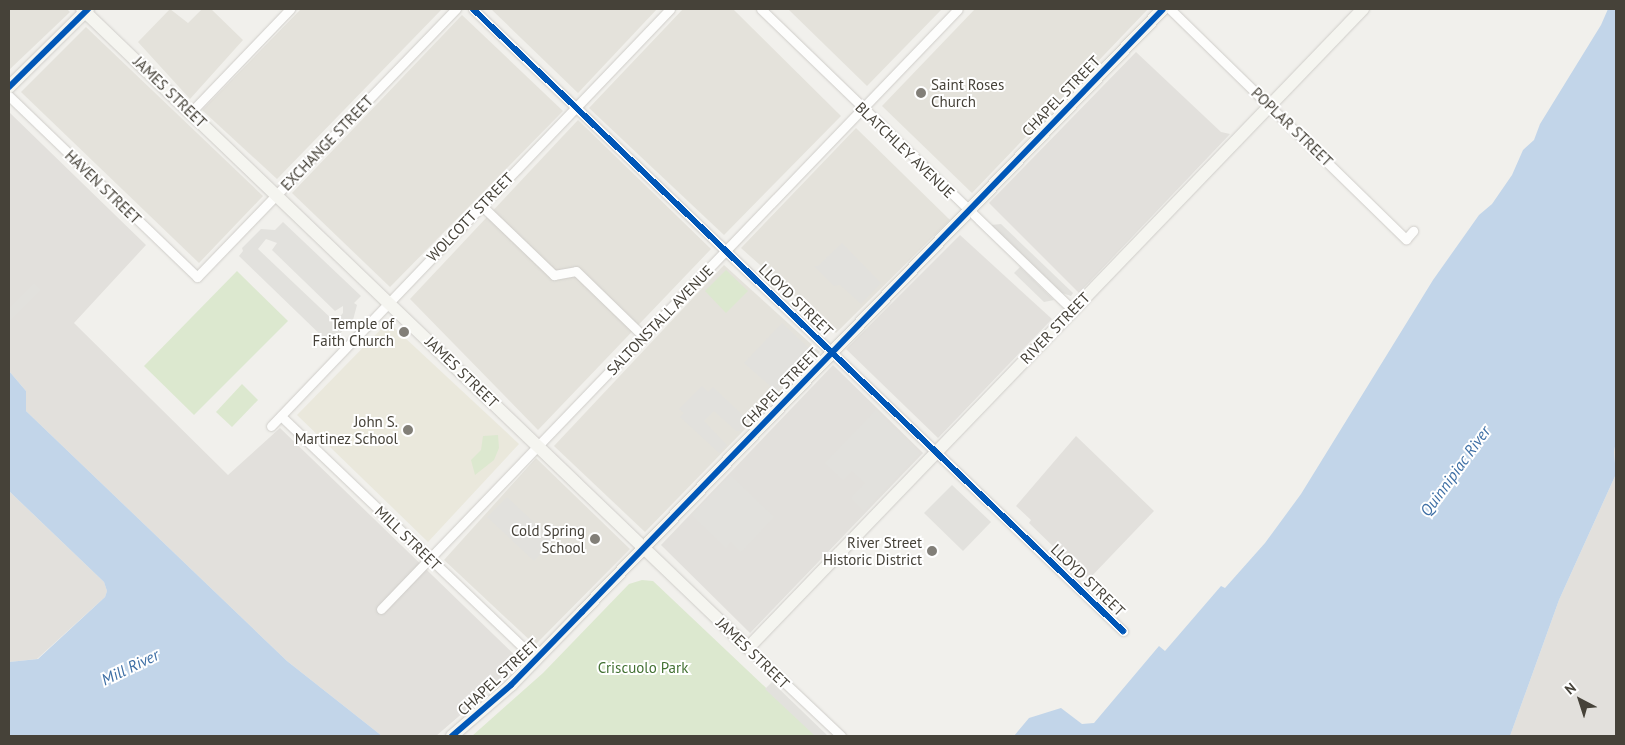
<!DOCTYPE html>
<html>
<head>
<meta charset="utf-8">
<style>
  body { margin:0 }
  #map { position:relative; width:1625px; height:745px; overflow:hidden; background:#f1f0ec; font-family:"PT Sans",sans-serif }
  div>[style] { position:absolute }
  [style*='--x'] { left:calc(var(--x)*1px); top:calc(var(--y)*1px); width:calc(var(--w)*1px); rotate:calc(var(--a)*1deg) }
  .residential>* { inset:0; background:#e4e2db }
  .industrial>* { inset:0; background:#e2e0dc }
  .education>* { inset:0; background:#eae8dc }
  .green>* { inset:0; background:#dce8cf }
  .parking>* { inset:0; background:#e2e1dd }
  .water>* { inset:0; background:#c2d5e9 }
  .roads { filter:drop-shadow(0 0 1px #cfcdc9) drop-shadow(0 0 1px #cfcdc9) }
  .street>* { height:9px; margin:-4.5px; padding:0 4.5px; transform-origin:4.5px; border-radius:4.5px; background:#fdfdfc }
  .secondary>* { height:12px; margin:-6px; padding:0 6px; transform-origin:6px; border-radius:6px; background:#f5f5f0 }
  .cycleway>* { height:6px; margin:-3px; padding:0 3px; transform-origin:3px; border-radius:3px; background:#0057b8 }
  .dots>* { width:14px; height:14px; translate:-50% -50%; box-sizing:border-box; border:2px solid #fff; border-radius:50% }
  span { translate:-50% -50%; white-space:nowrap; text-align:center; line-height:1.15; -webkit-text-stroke:4px #fff; paint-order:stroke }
  .poi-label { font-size:15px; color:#464239 }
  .left { translate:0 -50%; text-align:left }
  .right { translate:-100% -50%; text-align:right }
  .street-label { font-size:15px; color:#464239 }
  .park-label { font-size:15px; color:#437133 }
  .water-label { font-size:16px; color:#3e6fa5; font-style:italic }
  .frame { position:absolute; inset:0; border:10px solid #464239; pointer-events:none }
  .north { position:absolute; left:1555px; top:675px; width:50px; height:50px; -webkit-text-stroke:4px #fff; paint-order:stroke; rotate:320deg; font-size:14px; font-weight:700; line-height:20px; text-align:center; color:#464239 }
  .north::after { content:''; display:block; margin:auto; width:18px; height:22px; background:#464239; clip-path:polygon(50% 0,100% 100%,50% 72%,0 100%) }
</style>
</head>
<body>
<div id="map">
  <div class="residential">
    <i style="clip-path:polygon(9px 9px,67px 9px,70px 12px,9px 70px)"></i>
    <i style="clip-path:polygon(170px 9px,188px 23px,202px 9px,211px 9px,243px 40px,190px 99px,138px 42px)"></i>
    <i style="clip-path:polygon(301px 9px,442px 9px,277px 179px,202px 110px)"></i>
    <i style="clip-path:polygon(491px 9px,657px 9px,578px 93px)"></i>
    <i style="clip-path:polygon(683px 9px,733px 9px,841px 116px,724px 235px,589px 108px)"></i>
    <i style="clip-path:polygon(788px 9px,942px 9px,867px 86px)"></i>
    <i style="clip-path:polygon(975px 9px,1148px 9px,972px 193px,882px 106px)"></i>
    <i style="clip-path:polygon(462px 15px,563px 111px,390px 287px,292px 193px)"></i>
    <i style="clip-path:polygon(86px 27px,263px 196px,199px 263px,21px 92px)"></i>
    <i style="clip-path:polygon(578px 120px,711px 249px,538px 430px,410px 299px)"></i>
    <i style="clip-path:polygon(856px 128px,950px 220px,836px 333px,741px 248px)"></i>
    <i style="clip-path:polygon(724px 265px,820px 352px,645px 532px,554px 446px)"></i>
    <i style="clip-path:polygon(536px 458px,630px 549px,535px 645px,444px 560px)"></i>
  </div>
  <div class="industrial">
    <i style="clip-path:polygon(1136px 52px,1221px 132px,1230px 134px,1079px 293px,989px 203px)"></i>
    <i style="clip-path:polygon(9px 112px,146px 245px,74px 323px,228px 475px,280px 428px,522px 662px,436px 736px,382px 736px,287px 661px,26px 411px,26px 391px,9px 371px)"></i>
    <i style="clip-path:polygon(960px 235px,1052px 319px,938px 438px,846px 349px)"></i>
    <i style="clip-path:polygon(833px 365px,923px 453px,750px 633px,661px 545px)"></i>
    <i style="clip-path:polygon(1076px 436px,1154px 511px,1088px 580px,1029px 523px,1031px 520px,1016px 506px)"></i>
    <i style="clip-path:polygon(1616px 441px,1616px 736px,1510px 736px,1559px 600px,1616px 474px,1614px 452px)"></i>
    <i style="clip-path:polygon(9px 491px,104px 582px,107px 591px,105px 597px,37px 659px,9px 662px)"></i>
  </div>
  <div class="education">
    <i style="clip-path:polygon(388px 322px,519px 444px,428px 542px,297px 415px)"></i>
  </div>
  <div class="green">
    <i style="clip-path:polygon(726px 270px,748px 291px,726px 313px,705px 291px)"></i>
    <i style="clip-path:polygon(237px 271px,288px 321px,194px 415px,144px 366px)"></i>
    <i style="clip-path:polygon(242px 384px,258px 400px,232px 427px,216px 412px)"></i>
    <i style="clip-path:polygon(498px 435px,499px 448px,494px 460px,475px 475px,471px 460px,481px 450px,483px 436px)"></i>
    <i style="clip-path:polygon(642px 580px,653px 581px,817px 736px,472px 736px,543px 673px,629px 584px)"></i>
  </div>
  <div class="parking">
    <i style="clip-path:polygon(evenodd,283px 222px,361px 296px,354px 303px,357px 305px,353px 320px,330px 344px,239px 256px,243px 251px,242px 248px,261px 229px,275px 230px,283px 222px,266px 239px,277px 243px,272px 250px,335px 311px,343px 306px,343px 313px,335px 322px,258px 249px,266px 239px)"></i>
    <i style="clip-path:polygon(1001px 224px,1073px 293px,1071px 296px,1062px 293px,991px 225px)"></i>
    <i style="clip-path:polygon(842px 243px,881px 283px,861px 304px,840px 285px,834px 286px,814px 266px,818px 266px)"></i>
    <i style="clip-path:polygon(1020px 267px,1053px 299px,1054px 300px,1044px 302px,1014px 273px)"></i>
    <i style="clip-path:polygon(34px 284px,40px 290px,9px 321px,9px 309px)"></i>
    <i style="clip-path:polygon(782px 323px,814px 353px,777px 392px,744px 363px)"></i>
    <i style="clip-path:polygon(702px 386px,708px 392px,713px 387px,749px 421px,740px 431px,736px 431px,714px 411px,704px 421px,727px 445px,719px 453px,680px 417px,684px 413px,679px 409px)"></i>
    <i style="clip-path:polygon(876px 410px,920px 453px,864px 511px,851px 498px,865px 483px,852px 471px,843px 480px,825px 463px)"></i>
    <i style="clip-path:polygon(730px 475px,774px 517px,741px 552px,731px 542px,726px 548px,692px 515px)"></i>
    <i style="clip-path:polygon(952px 485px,991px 522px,963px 551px,924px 513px)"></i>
    <i style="clip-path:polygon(507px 497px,554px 541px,534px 561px,487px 517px)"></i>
    <i style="clip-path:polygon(772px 682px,828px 736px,815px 736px,765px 689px)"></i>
  </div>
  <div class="water">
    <i style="clip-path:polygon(1608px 9px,1616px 9px,1616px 441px,1614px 452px,1616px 474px,1559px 600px,1510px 736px,1014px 736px,1029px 718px,1061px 708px,1082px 724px,1094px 723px,1159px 646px,1165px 651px,1221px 586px,1225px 588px,1265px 543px,1301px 494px,1433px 280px,1479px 215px,1492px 204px,1512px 175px,1523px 150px,1534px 140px,1540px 124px,1601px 25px)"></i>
    <i style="clip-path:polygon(9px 371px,26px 391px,26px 411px,287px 661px,382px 736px,9px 736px,9px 662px,38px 659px,105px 597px,107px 591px,104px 582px,9px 491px)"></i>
  </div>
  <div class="roads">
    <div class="street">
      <i style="--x:473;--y:9;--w:900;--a:43.74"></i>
      <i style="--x:761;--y:9;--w:434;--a:44"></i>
      <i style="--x:1170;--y:9;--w:330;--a:44.3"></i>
      <i style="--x:1406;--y:239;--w:11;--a:-49"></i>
      <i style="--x:9;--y:96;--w:261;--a:43.9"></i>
      <i style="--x:197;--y:277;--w:373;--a:-46"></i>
      <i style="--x:191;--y:112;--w:143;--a:-46.1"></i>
      <i style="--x:482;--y:206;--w:100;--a:43.8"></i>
      <i style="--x:554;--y:275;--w:22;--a:-10"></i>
      <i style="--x:576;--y:271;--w:95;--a:44.1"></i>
      <i style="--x:281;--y:416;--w:353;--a:43.7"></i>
      <i style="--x:271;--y:426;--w:577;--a:-46.26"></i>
      <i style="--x:381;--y:609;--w:832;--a:-46.12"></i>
      <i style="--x:748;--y:648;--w:128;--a:43.4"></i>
    </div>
    <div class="secondary">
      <i style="--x:82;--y:9;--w:923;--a:43.81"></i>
      <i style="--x:748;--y:648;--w:887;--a:-46.1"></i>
      <i style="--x:9;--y:87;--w:111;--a:-44.6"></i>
      <i style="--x:452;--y:736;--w:78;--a:-40.8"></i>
      <i style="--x:511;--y:685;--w:102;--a:-45.8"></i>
      <i style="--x:582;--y:612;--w:837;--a:-46.06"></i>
    </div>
  </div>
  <div class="cycleway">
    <i style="--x:473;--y:9;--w:900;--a:43.74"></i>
    <i style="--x:9;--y:87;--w:111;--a:-44.6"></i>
    <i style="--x:452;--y:736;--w:78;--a:-40.8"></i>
    <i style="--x:511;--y:685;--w:102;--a:-45.8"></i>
    <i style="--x:582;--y:612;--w:837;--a:-46.06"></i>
  </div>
  <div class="dots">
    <i style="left:921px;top:93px;background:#827f78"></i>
    <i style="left:404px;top:332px;background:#827f78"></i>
    <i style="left:408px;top:430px;background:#827f78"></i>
    <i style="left:595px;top:539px;background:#827f78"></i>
    <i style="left:932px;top:551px;background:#827f78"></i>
  </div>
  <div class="poi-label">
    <span class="left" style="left:931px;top:93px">Saint Roses<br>Church</span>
    <span class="right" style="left:394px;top:332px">Temple of<br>Faith Church</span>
    <span class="right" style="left:398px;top:430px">John S.<br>Martinez School</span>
    <span class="right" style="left:585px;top:539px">Cold Spring<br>School</span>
    <span class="right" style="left:922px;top:551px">River Street<br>Historic District</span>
  </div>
  <div class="street-label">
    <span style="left:170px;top:92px;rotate:44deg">JAMES STREET</span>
    <span style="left:1061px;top:96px;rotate:-46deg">CHAPEL STREET</span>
    <span style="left:1292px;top:127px;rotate:44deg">POPLAR STREET</span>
    <span style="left:327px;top:143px;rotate:-46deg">EXCHANGE STREET</span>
    <span style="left:905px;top:150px;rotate:44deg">BLATCHLEY AVENUE</span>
    <span style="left:103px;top:187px;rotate:44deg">HAVEN STREET</span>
    <span style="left:470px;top:217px;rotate:-46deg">WOLCOTT STREET</span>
    <span style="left:796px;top:300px;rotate:44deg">LLOYD STREET</span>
    <span style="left:660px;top:320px;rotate:-46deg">SALTONSTALL AVENUE</span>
    <span style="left:1055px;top:328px;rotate:-46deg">RIVER STREET</span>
    <span style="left:462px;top:372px;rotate:44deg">JAMES STREET</span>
    <span style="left:780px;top:388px;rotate:-46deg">CHAPEL STREET</span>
    <span style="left:408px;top:538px;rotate:44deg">MILL STREET</span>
    <span style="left:1088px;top:580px;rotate:44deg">LLOYD STREET</span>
    <span style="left:753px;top:653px;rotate:44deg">JAMES STREET</span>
    <span style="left:498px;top:677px;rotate:-43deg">CHAPEL STREET</span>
  </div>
  <div class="park-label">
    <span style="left:643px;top:668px">Criscuolo Park</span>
  </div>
  <div class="water-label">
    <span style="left:1455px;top:471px;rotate:-54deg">Quinnipiac River</span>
    <span style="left:130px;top:667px;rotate:-26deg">Mill River</span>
  </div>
  <div class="frame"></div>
  <div class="north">N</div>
</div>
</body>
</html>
